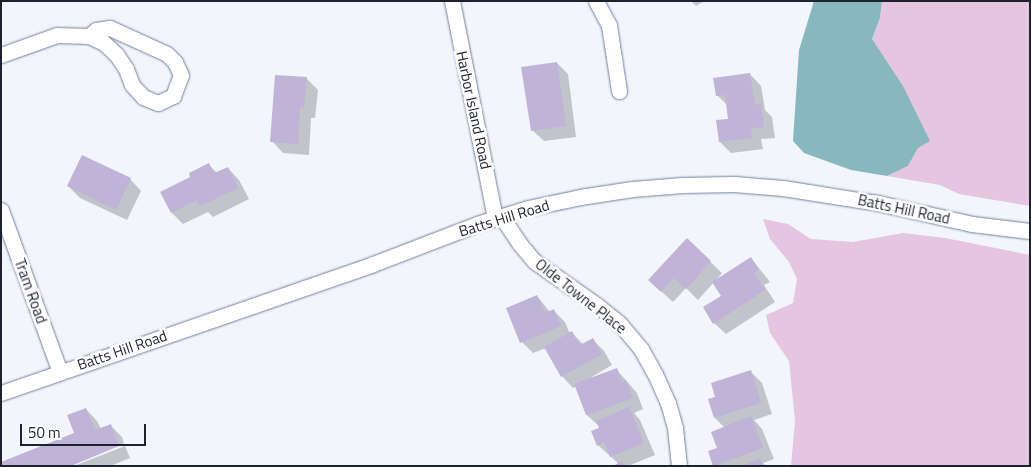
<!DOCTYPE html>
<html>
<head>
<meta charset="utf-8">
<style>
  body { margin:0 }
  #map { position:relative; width:1031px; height:467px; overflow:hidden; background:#f2f5fc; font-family:"Titillium Web",sans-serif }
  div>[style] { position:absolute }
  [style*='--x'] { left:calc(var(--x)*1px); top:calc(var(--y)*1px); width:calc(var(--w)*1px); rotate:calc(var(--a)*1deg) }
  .green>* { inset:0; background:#e6c5e1 }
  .water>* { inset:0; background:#87b8bf }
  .shadow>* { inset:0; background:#0003 }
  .building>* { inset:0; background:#bfb3d8 }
  .roads { filter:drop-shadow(0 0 1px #75809d) drop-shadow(0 0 1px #75809d) }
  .minor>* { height:15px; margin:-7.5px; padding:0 7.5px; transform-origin:7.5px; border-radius:7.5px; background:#fff }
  span { translate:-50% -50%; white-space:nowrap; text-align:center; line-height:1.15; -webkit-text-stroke:5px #fff; paint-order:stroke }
  .street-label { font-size:15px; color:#1e222e }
  .frame { position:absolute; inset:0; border:2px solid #1e222e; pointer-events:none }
  .scale { position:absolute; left:20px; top:424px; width:126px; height:22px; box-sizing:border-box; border:2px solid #1e222e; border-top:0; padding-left:6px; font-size:15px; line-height:18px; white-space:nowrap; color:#1e222e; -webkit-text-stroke:4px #fff; paint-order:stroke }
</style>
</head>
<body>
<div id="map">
  <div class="green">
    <i style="clip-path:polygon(882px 1px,1030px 1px,1030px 206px,959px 194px,940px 185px,887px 176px,908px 166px,918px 148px,872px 39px,880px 18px)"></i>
    <i style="clip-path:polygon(763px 219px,788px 224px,811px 239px,853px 242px,903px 233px,945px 238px,1030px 255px,1030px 466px,791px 466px,795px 421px,789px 361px,770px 333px,766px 315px,793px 303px,797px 279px,789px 262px,770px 239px)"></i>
  </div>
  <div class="water">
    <i style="clip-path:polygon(814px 1px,882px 1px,880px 18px,872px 39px,903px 86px,930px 141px,918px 148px,908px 166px,887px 176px,851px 170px,804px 153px,793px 141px,799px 50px)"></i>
  </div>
  <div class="shadow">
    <i style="clip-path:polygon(691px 1px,704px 1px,696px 6px)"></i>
    <i style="clip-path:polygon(557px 63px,568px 74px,576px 137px,544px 141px,532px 130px)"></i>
    <i style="clip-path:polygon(750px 74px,761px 86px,765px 110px,772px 117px,775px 138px,761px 139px,763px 149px,731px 153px,720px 142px,729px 120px,727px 105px,717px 95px)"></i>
    <i style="clip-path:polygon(306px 78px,318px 90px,315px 118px,311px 118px,309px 155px,283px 153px,272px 141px)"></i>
    <i style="clip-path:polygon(209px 165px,217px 173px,228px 168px,239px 180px,249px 199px,213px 217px,208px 212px,183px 224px,172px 213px,162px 192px,192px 178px)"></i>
    <i style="clip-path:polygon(130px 179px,141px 191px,127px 220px,80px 198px,68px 186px)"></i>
    <i style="clip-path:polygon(687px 240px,722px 273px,716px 280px,751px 258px,770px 282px,764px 285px,775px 302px,726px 334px,714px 323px,723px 296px,714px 282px,698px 300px,686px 288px,673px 302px,661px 291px)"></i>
    <i style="clip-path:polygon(537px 296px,550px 312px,554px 311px,565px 322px,570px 334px,572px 333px,584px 345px,593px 340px,604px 351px,612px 365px,590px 378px,617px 370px,637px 393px,643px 409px,634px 413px,640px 420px,655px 455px,628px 466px,616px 466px,619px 464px,598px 445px,601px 428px,587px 415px,576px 386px,573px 388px,562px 376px,546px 348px,533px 353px,522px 342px)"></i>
    <i style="clip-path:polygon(751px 372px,762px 383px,772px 414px,754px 420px,762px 429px,774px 459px,763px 463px,766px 466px,715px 466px,709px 452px,718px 448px,725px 428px,715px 418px,717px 398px)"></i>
    <i style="clip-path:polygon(86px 409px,97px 421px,101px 429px,111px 426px,122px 437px,124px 443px,67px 466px,75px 434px)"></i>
    <i style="clip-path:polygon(125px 446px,130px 458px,110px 466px,74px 466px)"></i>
  </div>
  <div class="building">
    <i style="clip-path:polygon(557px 62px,566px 126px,531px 131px,521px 67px)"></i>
    <i style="clip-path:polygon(750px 73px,755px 105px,761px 104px,764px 127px,751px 128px,752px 138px,719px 142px,716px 120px,728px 119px,725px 95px,716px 96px,713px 78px)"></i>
    <i style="clip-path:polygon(275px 75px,307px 77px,304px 108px,300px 107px,298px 144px,270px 142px)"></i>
    <i style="clip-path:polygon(82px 155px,131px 178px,116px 210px,67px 186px)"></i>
    <i style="clip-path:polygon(209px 163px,214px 173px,228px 167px,238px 188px,200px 206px,197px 200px,171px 213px,160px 192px,190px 177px,189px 173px)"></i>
    <i style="clip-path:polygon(687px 238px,711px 261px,686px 289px,674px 278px,661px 292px,648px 280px)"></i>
    <i style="clip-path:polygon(751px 257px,759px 270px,754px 273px,765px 290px,713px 324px,703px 307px,721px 296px,712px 282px)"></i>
    <i style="clip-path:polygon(537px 295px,545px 313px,554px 309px,561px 326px,520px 343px,506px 308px)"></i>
    <i style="clip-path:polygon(572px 331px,580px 345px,593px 338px,602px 354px,561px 377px,544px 347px)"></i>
    <i style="clip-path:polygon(617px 368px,622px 382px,626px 380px,633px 398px,586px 415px,574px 384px)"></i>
    <i style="clip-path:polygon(751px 370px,761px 403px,714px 418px,708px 399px,715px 397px,711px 383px)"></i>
    <i style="clip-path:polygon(629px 407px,644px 443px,610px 457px,604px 442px,597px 446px,591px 431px,599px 428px,596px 421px)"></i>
    <i style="clip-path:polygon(86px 408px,95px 430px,111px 424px,119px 446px,71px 466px,1px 466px,1px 462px,74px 433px,67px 415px)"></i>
    <i style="clip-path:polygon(751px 416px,763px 448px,713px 466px,708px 451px,717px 448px,711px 432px)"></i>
    <i style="clip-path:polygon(760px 458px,763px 466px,743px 466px)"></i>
    <i style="clip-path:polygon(622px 461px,624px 466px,613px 466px)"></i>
  </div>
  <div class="roads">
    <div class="minor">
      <i style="--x:452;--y:1;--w:221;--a:78.8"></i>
      <i style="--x:596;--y:1;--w:27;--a:62"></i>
      <i style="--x:609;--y:25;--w:67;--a:81.4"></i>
      <i style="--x:1;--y:55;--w:59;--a:-19.7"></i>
      <i style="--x:57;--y:35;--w:32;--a:2"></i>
      <i style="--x:89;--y:36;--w:17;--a:25"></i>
      <i style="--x:104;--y:43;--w:16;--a:43"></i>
      <i style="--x:116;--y:54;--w:18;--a:56"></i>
      <i style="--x:126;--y:69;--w:17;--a:69"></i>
      <i style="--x:132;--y:85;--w:16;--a:47"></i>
      <i style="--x:143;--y:97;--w:16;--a:22"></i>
      <i style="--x:158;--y:103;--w:17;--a:-25"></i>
      <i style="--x:173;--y:96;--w:22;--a:-69"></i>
      <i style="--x:181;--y:75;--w:14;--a:-115"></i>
      <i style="--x:175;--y:62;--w:11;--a:-135"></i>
      <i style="--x:167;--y:54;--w:63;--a:-155.5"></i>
      <i style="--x:110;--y:28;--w:14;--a:172"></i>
      <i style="--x:96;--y:30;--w:9;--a:139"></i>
      <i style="--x:1;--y:210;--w:172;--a:70"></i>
      <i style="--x:501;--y:216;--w:32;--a:56"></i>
      <i style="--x:519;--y:243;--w:23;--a:50"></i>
      <i style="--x:534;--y:261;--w:78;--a:35.1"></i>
      <i style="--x:598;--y:306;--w:28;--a:39"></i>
      <i style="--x:620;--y:324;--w:33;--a:50"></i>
      <i style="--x:641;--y:349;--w:29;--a:61"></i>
      <i style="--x:655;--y:374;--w:32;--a:66"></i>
      <i style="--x:668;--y:403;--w:26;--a:74"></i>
      <i style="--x:675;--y:428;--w:38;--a:84"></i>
      <i style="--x:1;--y:393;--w:394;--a:-19.1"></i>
      <i style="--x:373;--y:264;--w:111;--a:-21"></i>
      <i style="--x:477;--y:224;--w:53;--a:-17.4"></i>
      <i style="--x:528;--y:208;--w:53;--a:-11.9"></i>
      <i style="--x:580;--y:197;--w:53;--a:-8.7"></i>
      <i style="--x:632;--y:189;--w:51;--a:-4.5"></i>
      <i style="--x:683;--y:185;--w:51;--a:-1.1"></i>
      <i style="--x:734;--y:184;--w:49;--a:4.7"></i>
      <i style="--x:783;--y:188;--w:96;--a:9"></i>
      <i style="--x:878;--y:203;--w:96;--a:12.6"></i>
      <i style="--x:972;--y:224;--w:58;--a:6.9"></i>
    </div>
  </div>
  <div class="street-label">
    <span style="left:474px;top:110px;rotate:78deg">Harbor Island Road</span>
    <span style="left:904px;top:209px;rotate:12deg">Batts Hill Road</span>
    <span style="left:504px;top:218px;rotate:-17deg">Batts Hill Road</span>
    <span style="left:31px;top:291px;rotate:70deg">Tram Road</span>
    <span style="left:581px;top:296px;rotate:38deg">Olde Towne Place</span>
    <span style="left:122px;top:350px;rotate:-19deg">Batts Hill Road</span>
  </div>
  <div class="frame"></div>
  <div class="scale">50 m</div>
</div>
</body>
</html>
